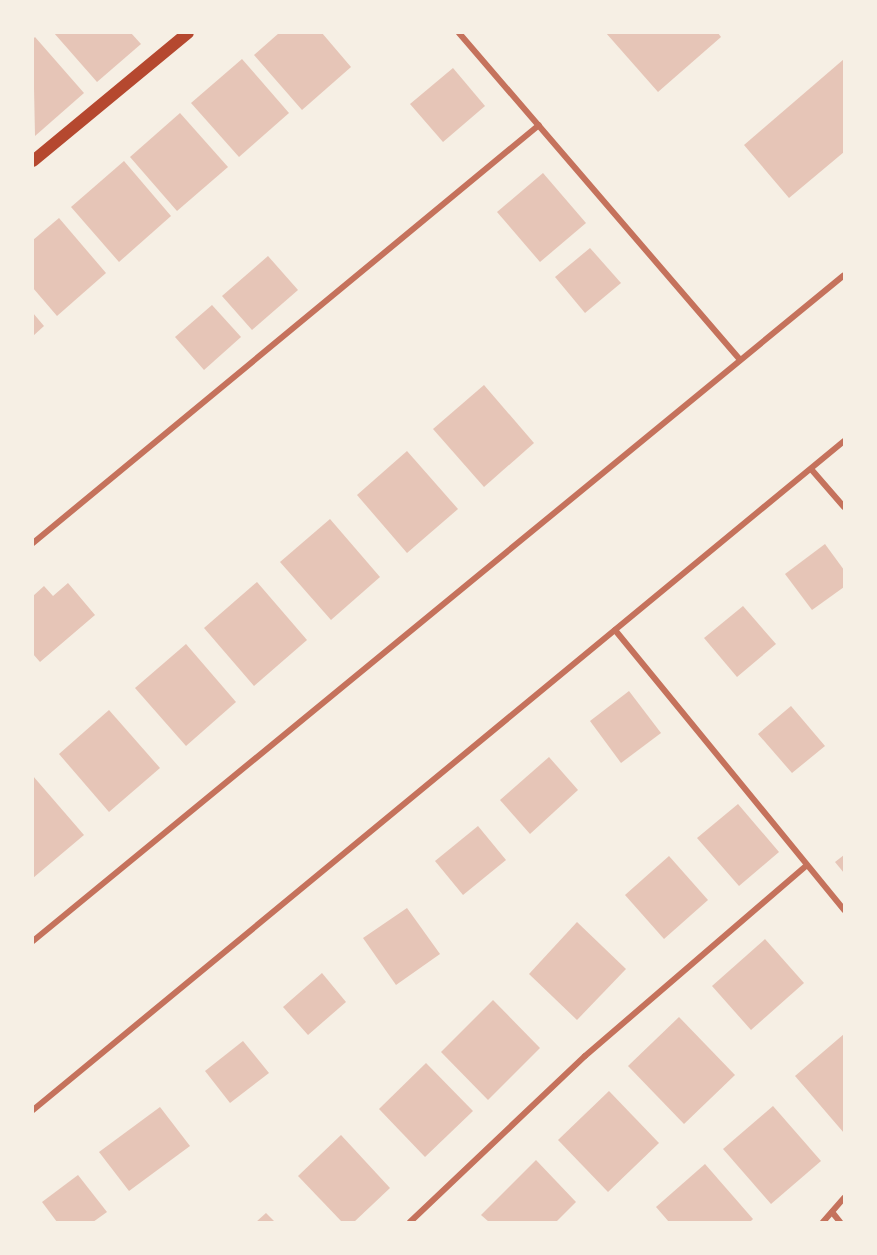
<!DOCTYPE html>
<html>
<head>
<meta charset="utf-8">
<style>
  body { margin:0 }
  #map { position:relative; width:877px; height:1255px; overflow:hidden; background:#f6efe4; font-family:"Work Sans",sans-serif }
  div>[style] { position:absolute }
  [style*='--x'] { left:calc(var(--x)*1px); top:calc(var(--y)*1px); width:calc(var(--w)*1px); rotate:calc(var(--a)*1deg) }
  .building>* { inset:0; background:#e6c5b7 }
  .minor>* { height:6px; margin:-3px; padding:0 3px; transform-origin:3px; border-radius:3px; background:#c5725c }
  .secondary>* { height:12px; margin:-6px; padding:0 6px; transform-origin:6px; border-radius:6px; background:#b5482f }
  span { translate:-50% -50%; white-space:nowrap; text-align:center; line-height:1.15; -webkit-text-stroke:5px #f6efe4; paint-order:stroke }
  .frame { position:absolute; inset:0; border:34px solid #f6efe4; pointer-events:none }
</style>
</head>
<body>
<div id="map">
  <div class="building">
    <i style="clip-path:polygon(54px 33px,131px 33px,141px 44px,97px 82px)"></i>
    <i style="clip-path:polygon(279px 33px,322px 33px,351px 67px,302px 110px,254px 55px)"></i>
    <i style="clip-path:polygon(606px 33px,718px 33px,721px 37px,658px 92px)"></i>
    <i style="clip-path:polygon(35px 37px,84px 93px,35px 136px,33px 39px)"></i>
    <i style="clip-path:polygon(242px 59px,289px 113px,239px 157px,191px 103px)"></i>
    <i style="clip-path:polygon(844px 59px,844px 152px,789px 198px,744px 145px)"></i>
    <i style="clip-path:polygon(453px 68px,485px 106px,443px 142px,410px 104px)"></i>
    <i style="clip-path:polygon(180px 113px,228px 167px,177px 211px,130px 157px)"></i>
    <i style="clip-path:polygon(124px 161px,171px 216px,119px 262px,71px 207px)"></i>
    <i style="clip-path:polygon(543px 173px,586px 223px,540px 262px,497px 212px)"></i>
    <i style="clip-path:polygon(59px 218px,106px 273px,57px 316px,33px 288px,33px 240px)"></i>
    <i style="clip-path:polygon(590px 248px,621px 283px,585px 313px,555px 277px)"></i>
    <i style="clip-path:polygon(268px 256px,298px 290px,252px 330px,222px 296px)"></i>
    <i style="clip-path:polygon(212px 305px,241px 337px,204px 370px,175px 337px)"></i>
    <i style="clip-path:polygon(33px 313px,44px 326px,33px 336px)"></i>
    <i style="clip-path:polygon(484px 385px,534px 443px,484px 487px,433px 429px)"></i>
    <i style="clip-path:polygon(407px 451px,458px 509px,407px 553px,357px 495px)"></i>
    <i style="clip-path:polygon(330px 519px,380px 577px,331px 620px,280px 562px)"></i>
    <i style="clip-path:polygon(825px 544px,844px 570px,844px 587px,812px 610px,785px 574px)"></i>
    <i style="clip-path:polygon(257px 582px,307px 640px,254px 686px,204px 628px)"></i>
    <i style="clip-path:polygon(68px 583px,95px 615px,40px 662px,33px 654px,33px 596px,44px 586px,53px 596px)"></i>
    <i style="clip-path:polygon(743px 606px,776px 644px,737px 677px,704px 638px)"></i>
    <i style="clip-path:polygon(186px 644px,236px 702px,186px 746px,135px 688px)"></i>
    <i style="clip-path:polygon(629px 691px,661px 733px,621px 763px,590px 721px)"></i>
    <i style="clip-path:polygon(791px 706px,825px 746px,792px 773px,758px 734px)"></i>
    <i style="clip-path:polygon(109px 710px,160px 768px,109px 812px,59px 754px)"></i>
    <i style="clip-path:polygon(549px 757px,578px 790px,530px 834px,500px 800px)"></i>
    <i style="clip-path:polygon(33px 776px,84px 835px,33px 878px)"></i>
    <i style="clip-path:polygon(738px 804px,779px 852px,739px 886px,697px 838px)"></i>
    <i style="clip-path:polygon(478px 826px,506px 860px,463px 895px,435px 861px)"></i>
    <i style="clip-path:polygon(844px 855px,844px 873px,835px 862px)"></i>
    <i style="clip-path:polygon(669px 856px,708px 900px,664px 939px,625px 895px)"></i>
    <i style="clip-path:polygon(407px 908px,440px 954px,396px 985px,363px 938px)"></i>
    <i style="clip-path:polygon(577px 922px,626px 969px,577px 1020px,529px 974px)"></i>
    <i style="clip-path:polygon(765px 939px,804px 983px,751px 1030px,712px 986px)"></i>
    <i style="clip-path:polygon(322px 973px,346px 1002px,308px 1035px,283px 1007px)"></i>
    <i style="clip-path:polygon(493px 1000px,540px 1048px,488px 1100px,441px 1052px)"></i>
    <i style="clip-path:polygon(679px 1017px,735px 1075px,684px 1124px,628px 1066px)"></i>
    <i style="clip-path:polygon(844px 1034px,844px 1133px,795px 1076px)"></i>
    <i style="clip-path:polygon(243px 1041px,269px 1073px,230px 1103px,205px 1071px)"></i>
    <i style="clip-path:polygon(426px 1063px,473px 1111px,425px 1157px,379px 1109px)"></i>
    <i style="clip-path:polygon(609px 1091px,659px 1143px,608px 1192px,558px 1140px)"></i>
    <i style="clip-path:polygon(773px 1106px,821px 1161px,771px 1204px,723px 1149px)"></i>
    <i style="clip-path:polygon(160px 1107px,190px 1146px,129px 1191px,99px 1152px)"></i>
    <i style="clip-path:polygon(341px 1135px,390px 1188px,354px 1222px,342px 1222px,298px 1176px)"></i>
    <i style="clip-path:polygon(536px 1160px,576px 1202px,556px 1222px,489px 1222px,481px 1215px)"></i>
    <i style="clip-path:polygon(705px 1164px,753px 1219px,750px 1222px,669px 1222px,656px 1207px)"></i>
    <i style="clip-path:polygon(78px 1175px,107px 1212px,93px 1222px,57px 1222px,42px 1202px)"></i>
    <i style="clip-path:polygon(266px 1213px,275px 1222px,256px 1222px)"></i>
  </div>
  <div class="minor">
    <i style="--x:459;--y:33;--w:431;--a:49.3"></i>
    <i style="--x:811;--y:469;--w:50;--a:49"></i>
    <i style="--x:33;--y:543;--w:656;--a:-39.56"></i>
    <i style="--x:615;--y:630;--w:362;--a:50.7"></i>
    <i style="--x:33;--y:941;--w:1049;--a:-39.39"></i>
    <i style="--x:33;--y:1110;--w:1051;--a:-39.52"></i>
    <i style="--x:832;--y:1212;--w:13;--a:51"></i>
    <i style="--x:410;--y:1222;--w:241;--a:-43.5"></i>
    <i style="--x:585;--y:1056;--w:291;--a:-40.7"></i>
    <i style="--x:823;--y:1222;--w:32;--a:-49"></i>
  </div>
  <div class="secondary">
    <i style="--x:33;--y:161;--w:201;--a:-39.6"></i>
  </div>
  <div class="frame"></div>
</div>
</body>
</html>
